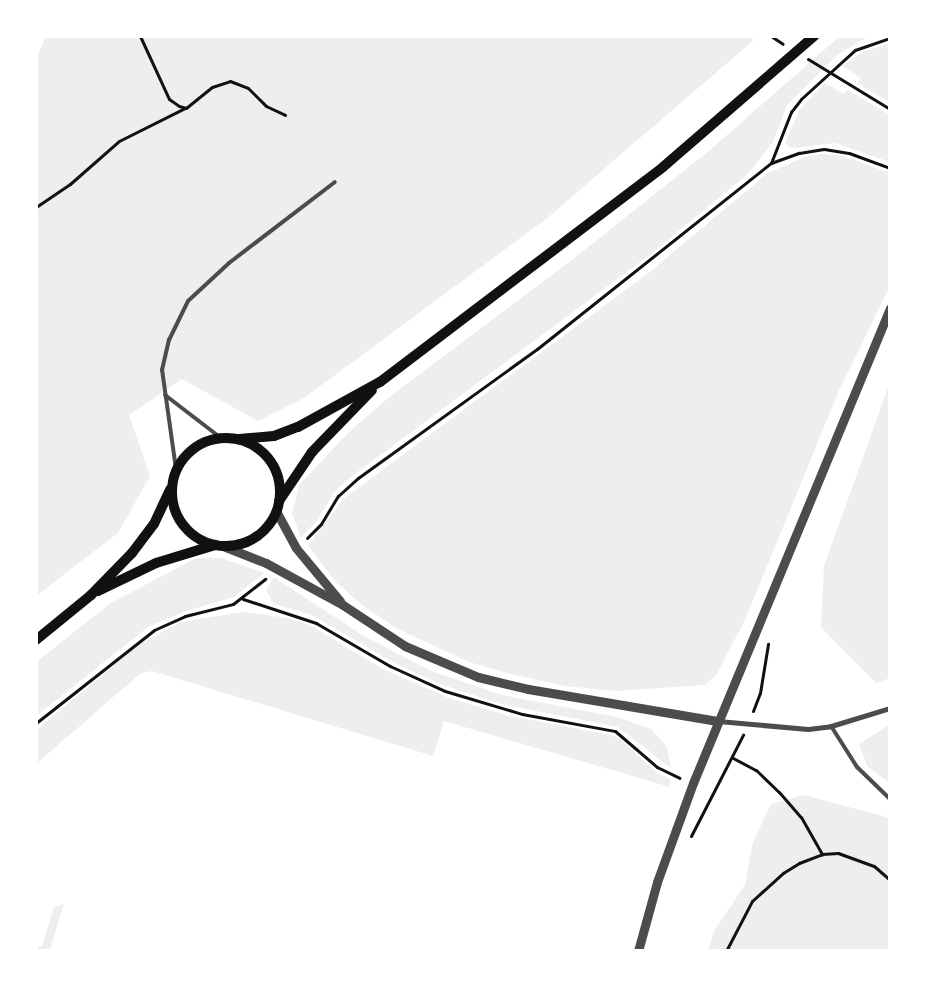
<!DOCTYPE html>
<html>
<head>
<meta charset="utf-8">
<style>
  body { margin:0 }
  #map { position:relative; width:926px; height:987px; overflow:hidden; background:#fff; font-family:Quicksand,sans-serif }
  div>[style] { position:absolute }
  [style*='--x'] { left:calc(var(--x)*1px); top:calc(var(--y)*1px); width:calc(var(--w)*1px); rotate:calc(var(--a)*1deg) }
  .green>* { inset:0; background:#eee }
  .path>* { height:3px; margin:-1.5px; padding:0 1.5px; transform-origin:1.5px; border-radius:1.5px; background:#111 }
  .service>* { height:4px; margin:-2px; padding:0 2px; transform-origin:2px; border-radius:2px; background:#4c4c4c }
  .minor>* { height:5px; margin:-2.5px; padding:0 2.5px; transform-origin:2.5px; border-radius:2.5px; background:#4c4c4c }
  .tertiary>* { height:9px; margin:-4.5px; padding:0 4.5px; transform-origin:4.5px; border-radius:4.5px; background:#4c4c4c }
  .secondary>* { height:10px; margin:-5px; padding:0 5px; transform-origin:5px; border-radius:5px; background:#111 }
  .secondary>.ring { margin:-5px; padding:0; box-sizing:content-box; background:none; border:10px solid #111; border-radius:50% }
  span { translate:-50% -50%; white-space:nowrap; text-align:center; line-height:1.15; -webkit-text-stroke:4px #fff; paint-order:stroke }
  .frame { position:absolute; inset:0; border:38px solid #fff; pointer-events:none }
</style>
</head>
<body>
<div id="map">
  <div class="green">
    <i style="clip-path:polygon(46px 36px,749px 36px,754px 40px,546px 219px,304px 398px,258px 421px,182px 379px,129px 415px,150px 476px,118px 533px,36px 596px,36px 59px)"></i>
    <i style="clip-path:polygon(840px 36px,869px 36px,837px 55px,787px 105px,773px 142px,749px 173px,647px 257px,352px 476px,335px 491px,317px 521px,301px 537px,292px 514px,299px 485px,348px 433px,388px 398px,577px 256px,711px 149px)"></i>
    <i style="clip-path:polygon(890px 43px,890px 103px,857px 83px,861px 78px,842px 66px,862px 52px)"></i>
    <i style="clip-path:polygon(825px 83px,844px 94px,848px 90px,890px 115px,890px 162px,835px 143px,792px 148px,785px 143px,800px 109px)"></i>
    <i style="clip-path:polygon(823px 154px,843px 156px,890px 173px,890px 286px,840px 388px,745px 620px,716px 675px,705px 685px,616px 691px,565px 686px,511px 674px,469px 662px,396px 628px,361px 604px,336px 582px,308px 546px,343px 499px,646px 275px,768px 173px,807px 156px)"></i>
    <i style="clip-path:polygon(890px 382px,890px 678px,876px 683px,821px 627px,824px 566px)"></i>
    <i style="clip-path:polygon(196px 558px,221px 558px,264px 573px,234px 597px,186px 611px,148px 627px,36px 716px,36px 662px,111px 603px)"></i>
    <i style="clip-path:polygon(274px 577px,362px 635px,431px 671px,502px 695px,617px 717px,651px 729px,667px 747px,671px 768px,618px 727px,501px 704px,443px 685px,396px 664px,312px 615px,274px 604px,266px 590px)"></i>
    <i style="clip-path:polygon(242px 612px,288px 618px,310px 625px,383px 669px,449px 698px,506px 715px,611px 735px,620px 739px,657px 773px,670px 779px,670px 787px,444px 721px,433px 756px,152px 671px,141px 673px,36px 764px,36px 730px,140px 644px,181px 622px)"></i>
    <i style="clip-path:polygon(890px 724px,890px 783px,867px 766px,859px 744px)"></i>
    <i style="clip-path:polygon(804px 795px,890px 818px,890px 951px,708px 951px,714px 931px,745px 885px,753px 842px,771px 804px)"></i>
    <i style="clip-path:polygon(64px 904px,50px 949px,55px 951px,36px 951px,36px 945px,42px 947px,54px 907px)"></i>
  </div>
  <div class="path">
    <i style="--x:140;--y:36;--w:69;--a:65.3"></i>
    <i style="--x:169;--y:99;--w:12;--a:35"></i>
    <i style="--x:179;--y:106;--w:7;--a:16"></i>
    <i style="--x:186;--y:108;--w:33;--a:-39"></i>
    <i style="--x:212;--y:87;--w:19;--a:-18"></i>
    <i style="--x:230;--y:81;--w:19;--a:21"></i>
    <i style="--x:248;--y:88;--w:25;--a:45"></i>
    <i style="--x:266;--y:106;--w:21;--a:25"></i>
    <i style="--x:771;--y:36;--w:14;--a:34"></i>
    <i style="--x:808;--y:59;--w:96;--a:31.4"></i>
    <i style="--x:771;--y:163;--w:30;--a:-20"></i>
    <i style="--x:799;--y:153;--w:25;--a:-9"></i>
    <i style="--x:824;--y:149;--w:25;--a:9"></i>
    <i style="--x:849;--y:153;--w:44;--a:20.1"></i>
    <i style="--x:36;--y:207;--w:41;--a:-34.1"></i>
    <i style="--x:70;--y:184;--w:65;--a:-41.3"></i>
    <i style="--x:119;--y:141;--w:74;--a:-26.6"></i>
    <i style="--x:307;--y:538;--w:20;--a:-45"></i>
    <i style="--x:321;--y:524;--w:33;--a:-59"></i>
    <i style="--x:338;--y:496;--w:27;--a:-42"></i>
    <i style="--x:358;--y:478;--w:221;--a:-35.8"></i>
    <i style="--x:537;--y:349;--w:299;--a:-38.5"></i>
    <i style="--x:771;--y:163;--w:55;--a:-68.6"></i>
    <i style="--x:791;--y:112;--w:16;--a:-52"></i>
    <i style="--x:801;--y:99;--w:73;--a:-42.2"></i>
    <i style="--x:855;--y:50;--w:37;--a:-19"></i>
    <i style="--x:243;--y:599;--w:77;--a:18.2"></i>
    <i style="--x:316;--y:623;--w:86;--a:30.2"></i>
    <i style="--x:390;--y:666;--w:60;--a:24.4"></i>
    <i style="--x:445;--y:691;--w:80;--a:16.6"></i>
    <i style="--x:522;--y:714;--w:95;--a:10.4"></i>
    <i style="--x:615;--y:731;--w:55;--a:40.6"></i>
    <i style="--x:657;--y:767;--w:25;--a:26"></i>
    <i style="--x:753;--y:711;--w:19;--a:-69"></i>
    <i style="--x:760;--y:693;--w:50;--a:-80.7"></i>
    <i style="--x:36;--y:723;--w:150;--a:-38.2"></i>
    <i style="--x:154;--y:630;--w:34;--a:-24"></i>
    <i style="--x:185;--y:616;--w:49;--a:-14"></i>
    <i style="--x:233;--y:604;--w:41;--a:-38"></i>
    <i style="--x:733;--y:758;--w:26;--a:28"></i>
    <i style="--x:756;--y:770;--w:32;--a:44"></i>
    <i style="--x:779;--y:792;--w:33;--a:49"></i>
    <i style="--x:801;--y:817;--w:43;--a:60.4"></i>
    <i style="--x:691;--y:836;--w:114;--a:-62.8"></i>
    <i style="--x:726;--y:951;--w:56;--a:-62.5"></i>
    <i style="--x:752;--y:901;--w:42;--a:-42.1"></i>
    <i style="--x:783;--y:873;--w:19;--a:-32"></i>
    <i style="--x:799;--y:863;--w:25;--a:-21"></i>
    <i style="--x:822;--y:854;--w:16;--a:-4"></i>
    <i style="--x:838;--y:853;--w:38;--a:20"></i>
    <i style="--x:874;--y:866;--w:21;--a:41"></i>
  </div>
  <div class="service">
    <i style="--x:165;--y:395;--w:71;--a:37.5"></i>
    <i style="--x:176;--y:469;--w:100;--a:-98"></i>
    <i style="--x:162;--y:370;--w:31;--a:-77"></i>
    <i style="--x:169;--y:340;--w:43;--a:-64"></i>
    <i style="--x:188;--y:301;--w:56;--a:-42.8"></i>
    <i style="--x:229;--y:263;--w:133;--a:-37.4"></i>
    <i style="--x:831;--y:726;--w:49;--a:57.6"></i>
    <i style="--x:857;--y:767;--w:46;--a:44.1"></i>
  </div>
  <div class="minor">
    <i style="--x:718;--y:721;--w:90;--a:5.1"></i>
    <i style="--x:808;--y:729;--w:23;--a:-7"></i>
    <i style="--x:831;--y:726;--w:62;--a:-17"></i>
  </div>
  <div class="tertiary">
    <i style="--x:276;--y:511;--w:42;--a:61.6"></i>
    <i style="--x:296;--y:548;--w:69;--a:50.3"></i>
    <i style="--x:223;--y:546;--w:46;--a:21.6"></i>
    <i style="--x:266;--y:563;--w:88;--a:28.6"></i>
    <i style="--x:343;--y:605;--w:74;--a:33.5"></i>
    <i style="--x:405;--y:646;--w:79;--a:23"></i>
    <i style="--x:478;--y:677;--w:51;--a:13.5"></i>
    <i style="--x:528;--y:689;--w:192;--a:9.6"></i>
    <i style="--x:638;--y:951;--w:72;--a:-74.6"></i>
    <i style="--x:657;--y:882;--w:105;--a:-70"></i>
    <i style="--x:693;--y:783;--w:514;--a:-67.47"></i>
  </div>
  <div class="secondary">
    <i class="ring" style="left:172px;top:438px;width:98px;height:98px"></i>
    <i style="--x:239;--y:439;--w:35;--a:-5"></i>
    <i style="--x:274;--y:436;--w:26;--a:-21"></i>
    <i style="--x:298;--y:427;--w:94;--a:-28.8"></i>
    <i style="--x:380;--y:382;--w:355;--a:-37.2"></i>
    <i style="--x:663;--y:167;--w:200;--a:-40.9"></i>
    <i style="--x:279;--y:501;--w:59;--a:-56"></i>
    <i style="--x:312;--y:452;--w:86;--a:-45.9"></i>
    <i style="--x:98;--y:591;--w:64;--a:-25.8"></i>
    <i style="--x:156;--y:563;--w:62;--a:-17"></i>
    <i style="--x:36;--y:640;--w:71;--a:-39.3"></i>
    <i style="--x:91;--y:595;--w:59;--a:-45.7"></i>
    <i style="--x:132;--y:553;--w:36;--a:-53"></i>
    <i style="--x:154;--y:524;--w:38;--a:-65"></i>
  </div>
  <div class="frame"></div>
</div>
</body>
</html>
